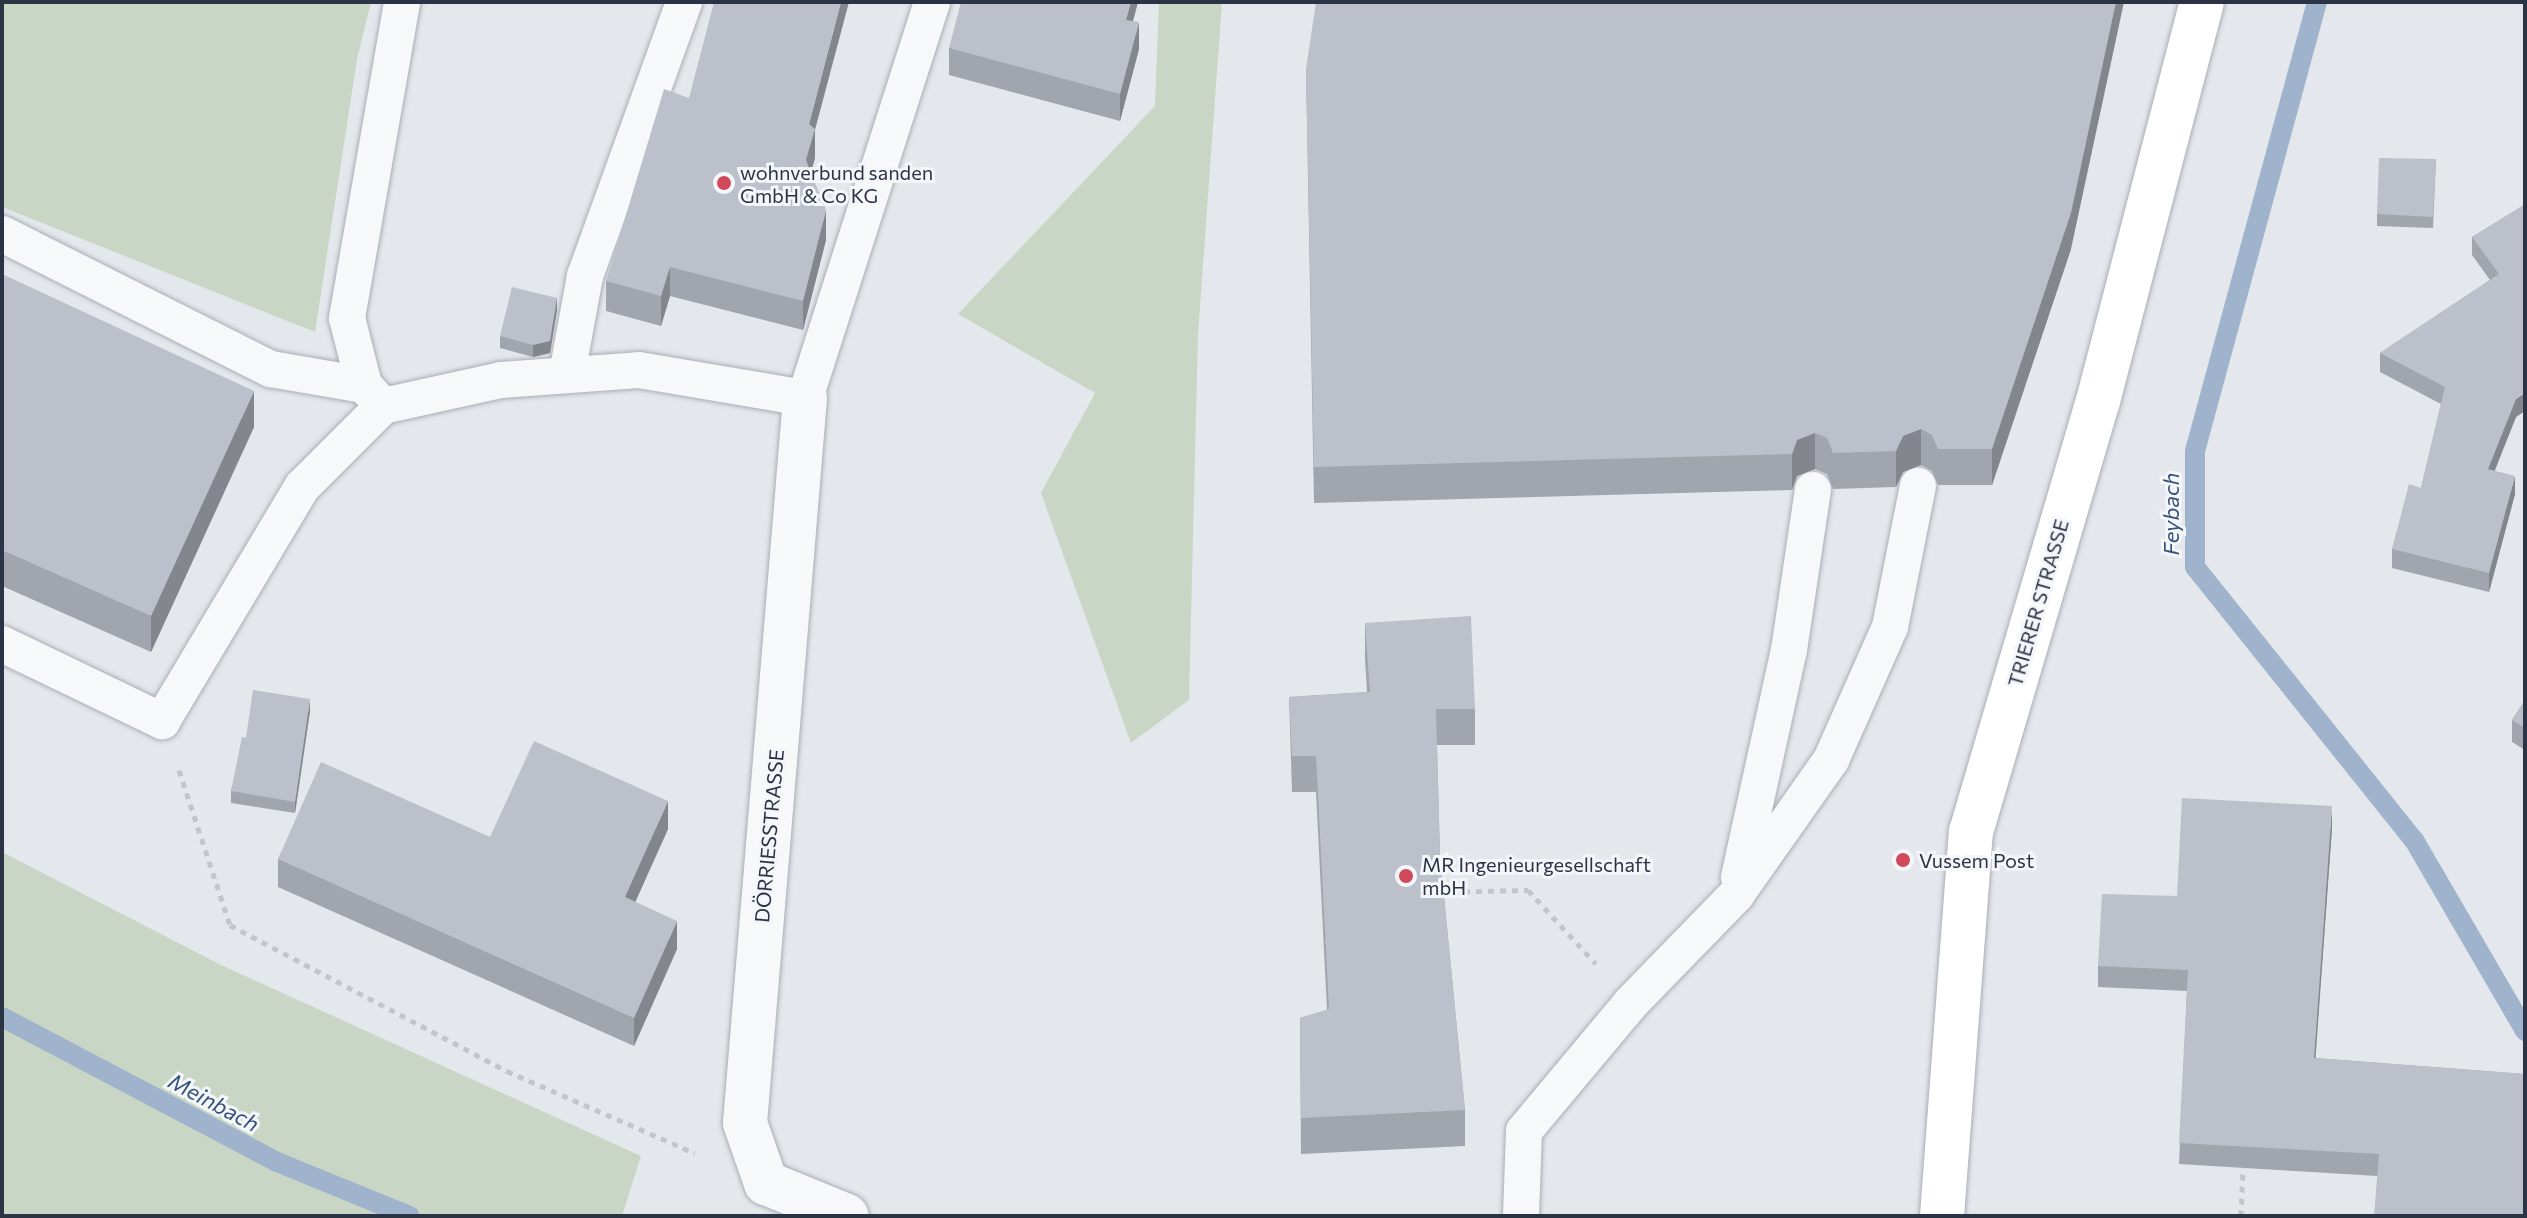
<!DOCTYPE html>
<html>
<head>
<meta charset="utf-8">
<style>
  body { margin:0 }
  #map { position:relative; width:2527px; height:1218px; overflow:hidden; background:#e4e7ec; font-family:Commissioner,sans-serif }
  div>[style] { position:absolute }
  [style*='--x'] { left:calc(var(--x)*1px); top:calc(var(--y)*1px); width:calc(var(--w)*1px); rotate:calc(var(--a)*1deg) }
  .green>* { inset:0; background:#c9d6c5 }
  .stream>* { height:20px; margin:-10px; padding:0 10px; transform-origin:10px; border-radius:10px; background:#9fb4cc }
  .path>* { height:5px; margin-top:-2.5px; transform-origin:0; background:repeating-linear-gradient(90deg,#c2c5cb 0 6px,transparent 0 12px) }
  .roads { filter:drop-shadow(0 0 2px #a9aeb7) drop-shadow(0 0 2px #a9aeb7) }
  .service>* { height:36px; margin:-18px; padding:0 18px; transform-origin:18px; border-radius:18px; background:#f7f8fa }
  .minor>* { height:44px; margin:-22px; padding:0 22px; transform-origin:22px; border-radius:22px; background:#f7f8fa }
  .secondary>* { height:44px; margin:-22px; padding:0 22px; transform-origin:22px; border-radius:22px; background:#fff }
  .wall>* { inset:0; background:#a1a5ae }
  .shaded-wall>* { inset:0; background:#83868d }
  .building>* { inset:0; background:#bbc0ca }
  .dots>* { width:22px; height:22px; translate:-50% -50%; box-sizing:border-box; border:4px solid #f4f6f9; border-radius:50% }
  span { translate:-50% -50%; white-space:nowrap; text-align:center; line-height:1.15; -webkit-text-stroke:6px #f4f6f9; paint-order:stroke }
  .poi-label { font-size:20px; color:#2b3445 }
  .left { translate:0 -50%; text-align:left }
  .street-label { font-size:20px; color:#2b3445 }
  .water-label { font-size:22px; color:#34527a; font-style:italic }
  .frame { position:absolute; inset:0; border:4px solid #2b3445; pointer-events:none }
</style>
</head>
<body>
<div id="map">
  <div class="green">
    <i style="clip-path:polygon(2px 2px,371px 2px,357px 59px,315px 332px,2px 207px)"></i>
    <i style="clip-path:polygon(1159px 2px,1222px 2px,1198px 334px,1189px 700px,1131px 743px,1041px 493px,1095px 393px,958px 314px,1155px 106px)"></i>
    <i style="clip-path:polygon(2px 852px,221px 965px,641px 1156px,622px 1216px,2px 1216px)"></i>
  </div>
  <div class="stream">
    <i style="--x:2317;--y:2;--w:465;--a:105.2"></i>
    <i style="--x:2195;--y:451;--w:116;--a:90"></i>
    <i style="--x:2195;--y:567;--w:350;--a:51.3"></i>
    <i style="--x:2414;--y:840;--w:221;--a:59.8"></i>
    <i style="--x:2;--y:1017;--w:311;--a:27.8"></i>
    <i style="--x:277;--y:1162;--w:143;--a:22.2"></i>
  </div>
  <div class="path">
    <i style="--x:179;--y:770;--w:163;--a:71.8"></i>
    <i style="--x:230;--y:925;--w:313;--a:27.8"></i>
    <i style="--x:507;--y:1071;--w:205;--a:23.6"></i>
    <i style="--x:1440;--y:892;--w:88;--a:-1.3"></i>
    <i style="--x:1528;--y:890;--w:100;--a:47.4"></i>
    <i style="--x:1759;--y:1216;--w:1;--a:-90"></i>
    <i style="--x:2241;--y:1216;--w:48;--a:-87.6"></i>
  </div>
  <div class="roads">
    <div class="service">
      <i style="--x:2;--y:234;--w:301;--a:26.7"></i>
      <i style="--x:271;--y:369;--w:94;--a:9.8"></i>
      <i style="--x:567;--y:374;--w:100;--a:-79.6"></i>
      <i style="--x:585;--y:276;--w:291;--a:-70.1"></i>
      <i style="--x:383;--y:406;--w:28;--a:-132"></i>
      <i style="--x:364;--y:385;--w:69;--a:-104.2"></i>
      <i style="--x:347;--y:318;--w:321;--a:-80.1"></i>
      <i style="--x:2;--y:644;--w:178;--a:25.7"></i>
      <i style="--x:162;--y:721;--w:273;--a:-59.1"></i>
      <i style="--x:302;--y:487;--w:115;--a:-45"></i>
      <i style="--x:383;--y:406;--w:121;--a:-12.4"></i>
      <i style="--x:501;--y:380;--w:138;--a:-4.1"></i>
      <i style="--x:639;--y:370;--w:168;--a:9.6"></i>
      <i style="--x:805;--y:398;--w:416;--a:-72.2"></i>
      <i style="--x:1739;--y:877;--w:232;--a:-77.6"></i>
      <i style="--x:1789;--y:650;--w:162;--a:-81.5"></i>
      <i style="--x:1521;--y:1216;--w:85;--a:-88"></i>
      <i style="--x:1524;--y:1131;--w:167;--a:-50.1"></i>
      <i style="--x:1631;--y:1003;--w:151;--a:-45.8"></i>
      <i style="--x:1736;--y:895;--w:165;--a:-54.9"></i>
      <i style="--x:1831;--y:760;--w:145;--a:-66.1"></i>
      <i style="--x:1890;--y:627;--w:144;--a:-78.8"></i>
    </div>
    <div class="minor">
      <i style="--x:805;--y:398;--w:727;--a:94.73"></i>
      <i style="--x:745;--y:1123;--w:64;--a:70.7"></i>
      <i style="--x:766;--y:1183;--w:87;--a:22.2"></i>
    </div>
    <div class="secondary">
      <i style="--x:1942;--y:1216;--w:385;--a:-85.7"></i>
      <i style="--x:1971;--y:832;--w:449;--a:-73.6"></i>
      <i style="--x:2098;--y:401;--w:412;--a:-75.4"></i>
    </div>
  </div>
  <div class="wall">
    <i style="clip-path:polygon(1138px 2px,1133px 21px,1139px 49px,1120px 121px,949px 75px,949px 48px)"></i>
    <i style="clip-path:polygon(1306px 69px,2071px 249px,1992px 485px,1938px 485px,1932px 471px,1921px 465px,1903px 472px,1896px 487px,1833px 489px,1827px 474px,1815px 469px,1797px 476px,1792px 490px,1314px 503px)"></i>
    <i style="clip-path:polygon(689px 98px,815px 130px,815px 158px,811px 172px,826px 240px,803px 330px,670px 296px,661px 326px,606px 311px,606px 281px)"></i>
    <i style="clip-path:polygon(2436px 159px,2433px 228px,2377px 226px,2377px 214px)"></i>
    <i style="clip-path:polygon(2524px 205px,2516px 417px,2495px 470px,2515px 494px,2489px 592px,2392px 568px,2392px 549px,2421px 488px,2441px 404px,2380px 372px,2380px 353px,2490px 280px,2472px 255px,2472px 237px)"></i>
    <i style="clip-path:polygon(2px 274px,254px 427px,151px 652px,2px 586px)"></i>
    <i style="clip-path:polygon(557px 310px,550px 353px,533px 357px,500px 348px,500px 336px)"></i>
    <i style="clip-path:polygon(1365px 623px,1475px 709px,1475px 745px,1437px 745px,1440px 856px,1465px 1110px,1465px 1146px,1301px 1154px,1300px 1018px,1327px 1010px,1316px 792px,1292px 792px,1289px 697px,1367px 692px,1365px 659px)"></i>
    <i style="clip-path:polygon(2525px 700px,2525px 750px,2512px 742px,2512px 720px)"></i>
    <i style="clip-path:polygon(310px 711px,295px 813px,231px 803px,231px 791px,246px 738px)"></i>
    <i style="clip-path:polygon(2332px 828px,2315px 1058px,2525px 1074px,2377px 1176px,2179px 1164px,2187px 991px,2098px 987px,2098px 966px,2177px 896px)"></i>
    <i style="clip-path:polygon(668px 829px,635px 902px,677px 949px,634px 1046px,278px 887px,278px 859px,490px 837px)"></i>
  </div>
  <div class="shaded-wall">
    <i style="clip-path:polygon(841px 2px,849px 2px,815px 130px,815px 158px,806px 190px,806px 160px,809px 124px)"></i>
    <i style="clip-path:polygon(1131px 2px,1138px 2px,1126px 47px,1126px 20px)"></i>
    <i style="clip-path:polygon(2116px 2px,2124px 2px,2071px 249px,1992px 485px,1992px 449px)"></i>
    <i style="clip-path:polygon(1139px 22px,1139px 49px,1120px 121px,1120px 94px)"></i>
    <i style="clip-path:polygon(826px 210px,826px 240px,803px 330px,803px 301px)"></i>
    <i style="clip-path:polygon(670px 267px,670px 296px,661px 326px,661px 296px)"></i>
    <i style="clip-path:polygon(557px 298px,557px 310px,550px 353px,533px 357px,533px 345px)"></i>
    <i style="clip-path:polygon(254px 391px,254px 427px,151px 652px,151px 616px)"></i>
    <i style="clip-path:polygon(2525px 393px,2525px 411px,2516px 417px,2488px 487px,2488px 469px,2516px 399px)"></i>
    <i style="clip-path:polygon(1921px 429px,1921px 465px,1903px 472px,1896px 487px,1896px 451px,1903px 436px)"></i>
    <i style="clip-path:polygon(1815px 433px,1815px 469px,1797px 476px,1792px 490px,1792px 454px,1797px 440px)"></i>
    <i style="clip-path:polygon(2515px 476px,2515px 494px,2489px 592px,2489px 573px)"></i>
    <i style="clip-path:polygon(310px 699px,310px 711px,295px 813px,295px 802px)"></i>
    <i style="clip-path:polygon(668px 801px,668px 829px,625px 925px,625px 897px)"></i>
    <i style="clip-path:polygon(2332px 806px,2332px 828px,2314px 1079px,2314px 1058px)"></i>
    <i style="clip-path:polygon(677px 921px,677px 949px,634px 1046px,634px 1018px)"></i>
  </div>
  <div class="building">
    <i style="clip-path:polygon(714px 2px,841px 2px,809px 124px,815px 129px,806px 160px,826px 210px,803px 301px,670px 267px,661px 296px,606px 281px,664px 89px,689px 98px)"></i>
    <i style="clip-path:polygon(961px 2px,1131px 2px,1126px 20px,1139px 22px,1120px 94px,949px 48px)"></i>
    <i style="clip-path:polygon(1316px 2px,2116px 2px,2071px 213px,1992px 449px,1938px 449px,1932px 435px,1921px 429px,1903px 436px,1896px 451px,1833px 453px,1827px 438px,1815px 433px,1797px 440px,1792px 454px,1314px 467px,1306px 69px)"></i>
    <i style="clip-path:polygon(2379px 158px,2436px 159px,2433px 217px,2377px 214px)"></i>
    <i style="clip-path:polygon(2524px 205px,2525px 206px,2525px 393px,2516px 399px,2488px 469px,2515px 476px,2489px 573px,2392px 549px,2409px 484px,2421px 488px,2445px 387px,2380px 353px,2499px 274px,2472px 237px)"></i>
    <i style="clip-path:polygon(2px 274px,254px 391px,151px 616px,2px 550px)"></i>
    <i style="clip-path:polygon(512px 287px,557px 298px,550px 341px,533px 345px,500px 336px)"></i>
    <i style="clip-path:polygon(1471px 616px,1475px 709px,1436px 709px,1440px 856px,1465px 1110px,1301px 1118px,1300px 1018px,1329px 1009px,1316px 756px,1292px 756px,1289px 697px,1370px 692px,1365px 623px)"></i>
    <i style="clip-path:polygon(253px 690px,310px 699px,295px 802px,231px 791px,242px 737px,246px 738px)"></i>
    <i style="clip-path:polygon(2525px 700px,2525px 728px,2512px 720px)"></i>
    <i style="clip-path:polygon(534px 741px,668px 801px,625px 897px,677px 921px,634px 1018px,278px 859px,321px 762px,490px 837px)"></i>
    <i style="clip-path:polygon(2182px 798px,2332px 806px,2314px 1058px,2525px 1074px,2525px 1216px,2374px 1216px,2379px 1154px,2179px 1143px,2188px 970px,2098px 966px,2102px 894px,2177px 896px)"></i>
  </div>
  <div class="dots">
    <i style="left:724px;top:183px;background:#d1495b"></i>
    <i style="left:1903px;top:860px;background:#d1495b"></i>
    <i style="left:1406px;top:876px;background:#d1495b"></i>
  </div>
  <div class="poi-label">
    <span class="left" style="left:740px;top:184px">wohnverbund sanden<br>GmbH &amp; Co KG</span>
    <span class="left" style="left:1919px;top:860px">Vussem Post</span>
    <span class="left" style="left:1422px;top:876px">MR Ingenieurgesellschaft<br>mbH</span>
  </div>
  <div class="street-label">
    <span style="left:2038px;top:603px;rotate:-74deg">TRIERER STRASSE</span>
    <span style="left:769px;top:836px;rotate:-85deg">DÖRRIESSTRASSE</span>
  </div>
  <div class="water-label">
    <span style="left:2171px;top:514px;rotate:-90deg">Feybach</span>
    <span style="left:214px;top:1102px;rotate:28deg">Meinbach</span>
  </div>
  <div class="frame"></div>
</div>
</body>
</html>
